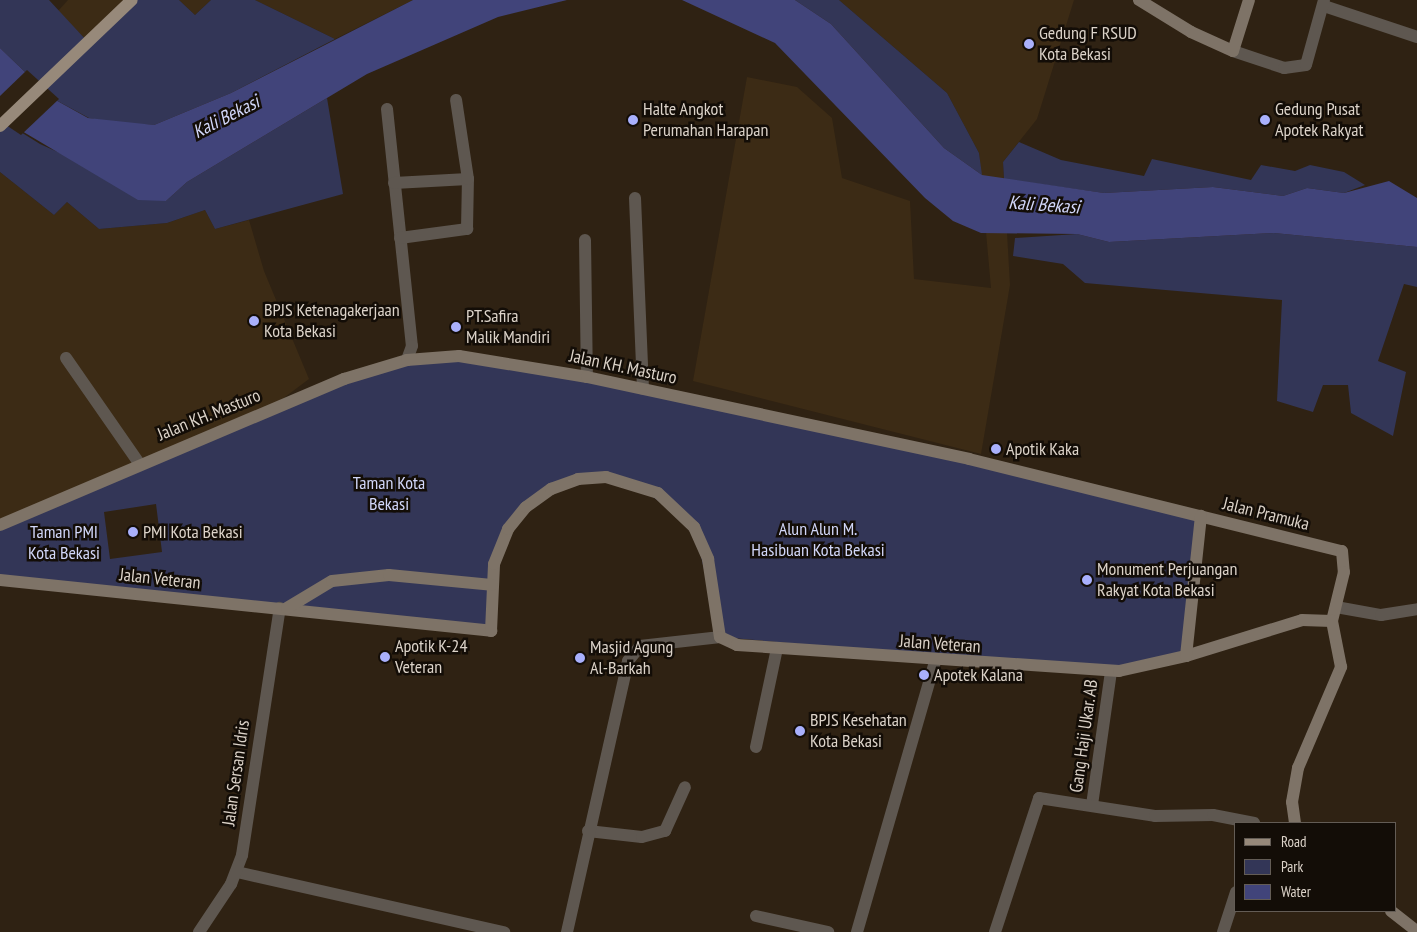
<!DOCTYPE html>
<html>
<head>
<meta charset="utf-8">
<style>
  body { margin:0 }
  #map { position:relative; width:1417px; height:932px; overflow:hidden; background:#2f2213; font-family:"PT Sans Narrow",sans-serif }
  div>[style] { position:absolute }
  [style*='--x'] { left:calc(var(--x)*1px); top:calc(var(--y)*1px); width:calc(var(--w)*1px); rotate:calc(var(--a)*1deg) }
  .built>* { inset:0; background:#3c2b15 }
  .green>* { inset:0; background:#333657 }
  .water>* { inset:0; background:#41447a }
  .pier>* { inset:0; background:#2f2213 }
  .street>* { height:12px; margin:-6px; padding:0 6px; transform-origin:6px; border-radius:6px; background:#5e5750 }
  .secondary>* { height:12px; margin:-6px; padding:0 6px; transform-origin:6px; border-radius:6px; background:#7e7367 }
  .primary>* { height:12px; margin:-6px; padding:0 6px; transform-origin:6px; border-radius:6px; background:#97897a }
  .dots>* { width:14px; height:14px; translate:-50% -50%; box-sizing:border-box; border:2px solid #130d07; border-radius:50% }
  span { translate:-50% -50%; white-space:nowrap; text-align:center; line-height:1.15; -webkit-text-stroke:5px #130d07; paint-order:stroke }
  .poi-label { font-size:18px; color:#dcd3c9 }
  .left { translate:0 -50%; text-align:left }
  .street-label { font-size:18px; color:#dcd3c9 }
  .park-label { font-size:18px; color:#d2d7f9 }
  .water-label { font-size:19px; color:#d2d7f9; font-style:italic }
  .legend { position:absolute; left:1234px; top:822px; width:162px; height:90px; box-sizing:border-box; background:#130d07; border:1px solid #635c55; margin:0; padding:6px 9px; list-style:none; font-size:15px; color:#dcd3c9 }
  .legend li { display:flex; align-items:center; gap:10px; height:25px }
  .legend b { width:25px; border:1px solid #635c55 }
</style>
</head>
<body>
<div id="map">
  <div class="built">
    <i style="clip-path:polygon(68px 0,132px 0,88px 42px,58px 11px)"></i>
    <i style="clip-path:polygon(179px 0,211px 0,195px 15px)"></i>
    <i style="clip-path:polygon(255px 0,413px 0,335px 39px)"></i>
    <i style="clip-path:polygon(839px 0,1074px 0,1037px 119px,1003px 162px,1010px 285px,981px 454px,693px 381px,747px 77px,797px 87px,832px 118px,842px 178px,910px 201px,914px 279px,991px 288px,979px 153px,947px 93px)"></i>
    <i style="clip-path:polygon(0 172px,54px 215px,67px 202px,99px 229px,167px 223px,205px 210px,215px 229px,249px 220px,264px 271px,309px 379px,265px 412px,0 525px)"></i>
  </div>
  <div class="green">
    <i style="clip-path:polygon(0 0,49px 0,88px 42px,132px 0,179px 0,195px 15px,211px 0,255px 0,335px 39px,231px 93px,154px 125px,116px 123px,89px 118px,52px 98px,0 48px)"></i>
    <i style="clip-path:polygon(795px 0,839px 0,947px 93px,979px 153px,982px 175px,944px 148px,831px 24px)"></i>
    <i style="clip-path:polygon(327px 98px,343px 194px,215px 229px,205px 210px,167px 223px,99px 229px,67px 202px,54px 215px,0 172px,0 119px,40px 144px,166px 201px,187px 182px)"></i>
    <i style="clip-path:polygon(1019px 142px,1061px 160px,1144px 176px,1152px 159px,1251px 180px,1261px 165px,1295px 171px,1310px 165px,1344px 172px,1365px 185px,1344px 193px,1307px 188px,1283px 196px,1213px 187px,1104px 193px,1004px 179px,1003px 162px)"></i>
    <i style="clip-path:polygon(1274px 233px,1417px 247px,1417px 287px,1404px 284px,1378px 361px,1406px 372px,1393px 436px,1351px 413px,1348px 385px,1323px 385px,1313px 412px,1277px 401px,1282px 300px,1085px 283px,1063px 264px,1013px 256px,1015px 238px,1077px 234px,1109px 242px)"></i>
    <i style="clip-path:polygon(evenodd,426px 357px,521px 364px,1201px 516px,1186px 656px,1111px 671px,720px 637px,694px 527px,631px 481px,578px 479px,526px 507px,494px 564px,491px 631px,0 580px,0 525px,259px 414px,426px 357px,156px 504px,162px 552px,110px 559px,104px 512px,156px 504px)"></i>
  </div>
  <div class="water">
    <i style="clip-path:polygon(413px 0,567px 0,498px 17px,367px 74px,187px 182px,166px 201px,138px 200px,0 118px,0 48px,52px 98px,88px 118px,154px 125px,231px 93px)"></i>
    <i style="clip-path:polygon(682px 0,795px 0,831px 24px,944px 148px,982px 175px,1104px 193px,1213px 187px,1283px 196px,1307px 188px,1344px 193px,1389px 181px,1417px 198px,1417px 247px,1274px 233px,1109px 242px,1077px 234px,981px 233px,953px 221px,925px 198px,775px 43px)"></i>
  </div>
  <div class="pier">
    <i style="clip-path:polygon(27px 70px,59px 99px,21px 135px,0 121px,0 96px)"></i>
  </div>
  <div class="street">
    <i style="--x:1324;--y:6;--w:98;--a:18.4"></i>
    <i style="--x:1233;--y:51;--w:54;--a:18.4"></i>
    <i style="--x:1284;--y:68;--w:22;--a:-8"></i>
    <i style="--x:1306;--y:65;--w:67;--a:-74.5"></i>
    <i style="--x:387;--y:109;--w:238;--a:84"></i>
    <i style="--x:412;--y:346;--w:15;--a:110"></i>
    <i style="--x:394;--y:183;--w:74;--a:-3.1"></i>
    <i style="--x:635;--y:198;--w:191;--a:87.6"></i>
    <i style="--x:400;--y:238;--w:68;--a:-7.7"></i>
    <i style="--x:467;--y:229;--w:50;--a:-88.9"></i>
    <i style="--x:468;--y:179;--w:80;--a:-98.6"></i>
    <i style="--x:585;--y:240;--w:137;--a:89.2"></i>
    <i style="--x:66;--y:358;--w:128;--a:55.2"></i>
    <i style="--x:1336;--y:607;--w:46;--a:10.1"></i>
    <i style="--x:1381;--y:615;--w:36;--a:-9"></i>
    <i style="--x:756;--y:747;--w:101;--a:-78"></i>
    <i style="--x:1092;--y:805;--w:135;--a:-81.9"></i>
    <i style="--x:588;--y:831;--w:54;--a:6.3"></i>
    <i style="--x:642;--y:837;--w:24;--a:-15"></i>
    <i style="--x:665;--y:831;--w:48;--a:-65.6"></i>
    <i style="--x:237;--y:872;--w:274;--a:12.7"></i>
    <i style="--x:756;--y:916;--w:74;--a:12.5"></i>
    <i style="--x:199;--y:932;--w:58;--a:-56.3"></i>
    <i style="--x:231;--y:884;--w:31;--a:-69"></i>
    <i style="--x:242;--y:855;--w:250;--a:-81.3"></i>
    <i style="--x:567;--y:932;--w:278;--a:-77.3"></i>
    <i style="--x:628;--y:661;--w:19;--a:-51"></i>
    <i style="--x:640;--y:646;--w:81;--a:-6.4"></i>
    <i style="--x:857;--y:932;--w:281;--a:-73.9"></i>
    <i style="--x:995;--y:932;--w:141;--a:-71.8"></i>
    <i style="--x:1039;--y:798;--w:117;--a:8.8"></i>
    <i style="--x:1155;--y:816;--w:58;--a:-1"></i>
    <i style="--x:1213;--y:815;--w:42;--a:11"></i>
    <i style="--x:1223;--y:932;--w:42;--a:-72"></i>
  </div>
  <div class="secondary">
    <i style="--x:1139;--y:0;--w:61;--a:31.6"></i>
    <i style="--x:1191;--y:32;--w:46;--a:24.3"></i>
    <i style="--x:1233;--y:51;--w:53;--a:-72.6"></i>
    <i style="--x:0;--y:525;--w:374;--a:-23"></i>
    <i style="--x:344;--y:379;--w:66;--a:-16.8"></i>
    <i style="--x:407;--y:360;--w:52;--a:-4.4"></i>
    <i style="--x:459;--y:356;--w:130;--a:9.3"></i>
    <i style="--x:587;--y:377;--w:391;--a:12.1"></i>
    <i style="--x:969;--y:459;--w:384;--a:13.9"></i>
    <i style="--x:1342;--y:551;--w:21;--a:85"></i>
    <i style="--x:1344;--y:572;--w:50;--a:103.8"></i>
    <i style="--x:0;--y:580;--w:494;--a:5.9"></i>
    <i style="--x:491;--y:631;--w:67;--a:-87.4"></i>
    <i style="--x:494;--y:564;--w:38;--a:-68"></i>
    <i style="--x:508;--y:529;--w:28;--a:-51"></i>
    <i style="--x:526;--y:507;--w:31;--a:-36"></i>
    <i style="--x:551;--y:489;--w:29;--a:-20"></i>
    <i style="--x:578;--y:479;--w:28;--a:-4"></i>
    <i style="--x:606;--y:477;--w:54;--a:17.1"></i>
    <i style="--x:658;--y:493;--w:50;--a:43.4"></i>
    <i style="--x:694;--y:527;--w:35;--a:66"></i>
    <i style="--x:708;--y:559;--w:79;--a:81.3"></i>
    <i style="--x:720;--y:637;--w:19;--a:25"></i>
    <i style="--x:737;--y:645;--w:383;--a:3.9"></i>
    <i style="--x:1119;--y:671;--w:69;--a:-12.6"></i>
    <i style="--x:1186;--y:656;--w:121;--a:-17.2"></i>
    <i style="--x:1302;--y:620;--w:30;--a:2"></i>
    <i style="--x:287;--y:608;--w:52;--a:-31"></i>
    <i style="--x:332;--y:581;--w:57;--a:-6"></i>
    <i style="--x:389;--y:575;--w:103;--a:5.5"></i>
    <i style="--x:1186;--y:656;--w:141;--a:-83.9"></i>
    <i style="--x:1295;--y:823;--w:21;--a:-98"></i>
    <i style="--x:1292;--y:802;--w:35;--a:-80"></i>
    <i style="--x:1298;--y:768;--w:110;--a:-66.9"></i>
    <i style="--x:1341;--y:667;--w:47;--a:-101.1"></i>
    <i style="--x:1391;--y:911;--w:33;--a:38"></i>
  </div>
  <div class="primary">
    <i style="--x:0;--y:126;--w:182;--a:-43.7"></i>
  </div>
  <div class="dots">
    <i style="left:1029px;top:44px;background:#a9b0fc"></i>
    <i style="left:633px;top:120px;background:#a9b0fc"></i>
    <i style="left:1265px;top:120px;background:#a9b0fc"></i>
    <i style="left:254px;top:321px;background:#a9b0fc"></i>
    <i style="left:456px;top:327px;background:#a9b0fc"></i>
    <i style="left:996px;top:449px;background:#a9b0fc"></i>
    <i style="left:133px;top:532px;background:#a9b0fc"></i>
    <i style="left:1087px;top:580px;background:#a9b0fc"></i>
    <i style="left:385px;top:657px;background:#a9b0fc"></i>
    <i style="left:580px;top:658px;background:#a9b0fc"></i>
    <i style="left:924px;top:675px;background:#a9b0fc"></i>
    <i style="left:800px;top:731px;background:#a9b0fc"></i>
  </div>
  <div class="poi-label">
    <span class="left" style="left:1039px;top:44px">Gedung F RSUD<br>Kota Bekasi</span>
    <span class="left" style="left:643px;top:120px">Halte Angkot<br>Perumahan Harapan</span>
    <span class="left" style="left:1275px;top:120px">Gedung Pusat<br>Apotek Rakyat</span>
    <span class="left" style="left:264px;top:321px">BPJS Ketenagakerjaan<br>Kota Bekasi</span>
    <span class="left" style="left:466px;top:327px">PT.Safira<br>Malik Mandiri</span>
    <span class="left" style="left:1006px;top:449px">Apotik Kaka</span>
    <span class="left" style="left:143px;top:532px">PMI Kota Bekasi</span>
    <span class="left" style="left:1097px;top:580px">Monument Perjuangan<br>Rakyat Kota Bekasi</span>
    <span class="left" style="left:395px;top:657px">Apotik K-24<br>Veteran</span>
    <span class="left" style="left:590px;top:658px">Masjid Agung<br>Al-Barkah</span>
    <span class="left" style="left:934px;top:675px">Apotek Kalana</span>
    <span class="left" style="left:810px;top:731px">BPJS Kesehatan<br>Kota Bekasi</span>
  </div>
  <div class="street-label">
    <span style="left:623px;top:367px;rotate:12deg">Jalan KH. Masturo</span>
    <span style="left:209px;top:415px;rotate:-22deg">Jalan KH. Masturo</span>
    <span style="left:1266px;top:514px;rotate:14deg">Jalan Pramuka</span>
    <span style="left:160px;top:579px;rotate:6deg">Jalan Veteran</span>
    <span style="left:940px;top:644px;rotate:4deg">Jalan Veteran</span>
    <span style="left:1084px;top:736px;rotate:-82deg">Gang Haji Ukar. AB</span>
    <span style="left:236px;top:773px;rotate:-82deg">Jalan Sersan Idris</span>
  </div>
  <div class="park-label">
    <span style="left:389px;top:494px">Taman Kota<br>Bekasi</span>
    <span style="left:818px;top:540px">Alun Alun M.<br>Hasibuan Kota Bekasi</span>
    <span style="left:64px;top:543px">Taman PMI<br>Kota Bekasi</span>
  </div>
  <div class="water-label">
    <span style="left:226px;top:117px;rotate:-27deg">Kali Bekasi</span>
    <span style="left:1044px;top:205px;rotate:4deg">Kali Bekasi</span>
  </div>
  <ul class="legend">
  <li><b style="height:6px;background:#97897a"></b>Road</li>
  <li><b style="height:14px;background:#333657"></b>Park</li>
  <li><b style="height:14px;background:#41447a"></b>Water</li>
  </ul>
</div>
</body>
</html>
